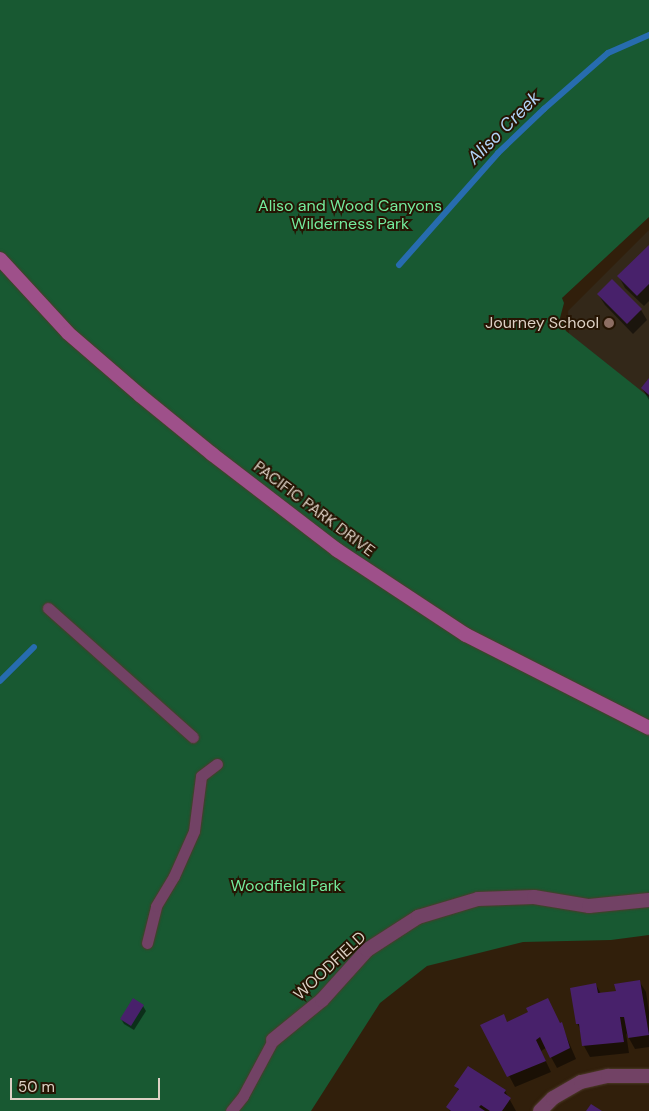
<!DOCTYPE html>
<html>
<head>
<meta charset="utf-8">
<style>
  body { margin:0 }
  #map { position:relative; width:649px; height:1111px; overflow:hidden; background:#311f0b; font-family:"DM Sans",sans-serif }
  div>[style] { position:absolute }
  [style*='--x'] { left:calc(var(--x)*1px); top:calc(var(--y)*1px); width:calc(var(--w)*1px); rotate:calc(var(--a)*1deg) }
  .education>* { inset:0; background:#332819 }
  .green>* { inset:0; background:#185932 }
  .shadow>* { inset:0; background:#0007 }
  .stream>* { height:6px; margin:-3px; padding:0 3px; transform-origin:3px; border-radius:3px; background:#276caf }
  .building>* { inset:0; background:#48216b }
  .roads { filter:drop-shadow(0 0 1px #4d3b29) drop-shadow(0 0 1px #4d3b29) }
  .service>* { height:11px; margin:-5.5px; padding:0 5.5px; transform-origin:5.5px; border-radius:5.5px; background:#724265 }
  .minor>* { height:14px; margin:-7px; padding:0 7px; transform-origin:7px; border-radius:7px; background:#724265 }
  .secondary>* { height:14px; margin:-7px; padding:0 7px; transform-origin:7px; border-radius:7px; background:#9e508a }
  .dots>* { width:14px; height:14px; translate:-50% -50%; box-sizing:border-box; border:2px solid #261503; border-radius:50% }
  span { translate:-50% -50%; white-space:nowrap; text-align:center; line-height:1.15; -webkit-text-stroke:4px #261503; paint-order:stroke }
  .park-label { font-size:16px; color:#74ec9d }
  .poi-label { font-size:16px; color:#ddd1c5 }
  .right { translate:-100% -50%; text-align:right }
  .street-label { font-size:16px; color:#ddd1c5 }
  .water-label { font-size:18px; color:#b2d3f7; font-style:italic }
  .scale { position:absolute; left:10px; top:1078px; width:150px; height:22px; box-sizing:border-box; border:2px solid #ddd1c5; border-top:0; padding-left:6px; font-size:15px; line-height:18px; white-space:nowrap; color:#ddd1c5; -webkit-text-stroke:4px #261503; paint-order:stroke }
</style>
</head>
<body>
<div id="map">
  <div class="education">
    <i style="clip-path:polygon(649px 230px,649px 398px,569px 335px,568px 311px)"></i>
  </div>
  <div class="green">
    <i style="clip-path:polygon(0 0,649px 0,649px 217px,562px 298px,564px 303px,560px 318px,566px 331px,649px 397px,649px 935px,611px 940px,523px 942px,427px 966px,380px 1003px,311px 1111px,0 1111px)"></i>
  </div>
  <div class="shadow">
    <i style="clip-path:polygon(649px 247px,649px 301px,644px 306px,625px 288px,619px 277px)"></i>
    <i style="clip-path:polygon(598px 294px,641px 310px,647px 320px,633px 334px,605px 305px)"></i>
    <i style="clip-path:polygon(649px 380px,649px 400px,642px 388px)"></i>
    <i style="clip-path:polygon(639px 981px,646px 992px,649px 1012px,649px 1047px,635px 1049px,626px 1033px,629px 1053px,590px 1057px,584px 1046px,581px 1031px,577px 1023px,596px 985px,601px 994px,617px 992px)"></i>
    <i style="clip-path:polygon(143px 1006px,146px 1011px,134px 1030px,124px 1024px,121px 1019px)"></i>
    <i style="clip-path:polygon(508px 1023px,561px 1024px,576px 1059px,557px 1068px,546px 1048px,541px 1051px,551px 1072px,515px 1087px,482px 1025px)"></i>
    <i style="clip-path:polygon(469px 1068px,505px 1091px,516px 1111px,450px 1111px,448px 1108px,459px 1091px,456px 1086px)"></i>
  </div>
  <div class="stream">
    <i style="--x:399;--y:265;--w:149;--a:-48.5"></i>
    <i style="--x:498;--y:153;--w:64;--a:-43.7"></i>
    <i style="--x:544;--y:109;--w:85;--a:-41.2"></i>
    <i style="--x:608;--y:53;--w:45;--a:-23.7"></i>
    <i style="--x:0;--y:681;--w:48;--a:-45"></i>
  </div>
  <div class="building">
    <i style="clip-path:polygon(649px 245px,649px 284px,637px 296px,617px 276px)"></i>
    <i style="clip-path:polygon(612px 279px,642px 309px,627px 324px,597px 294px)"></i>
    <i style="clip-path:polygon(649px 378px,649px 395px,641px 388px)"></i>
    <i style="clip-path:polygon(640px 980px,649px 1035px,628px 1038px,624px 1017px,620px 1017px,624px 1042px,582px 1046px,579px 1024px,576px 1024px,570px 988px,596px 983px,598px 993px,616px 991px,614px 984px)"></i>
    <i style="clip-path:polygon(133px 998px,144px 1005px,131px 1026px,120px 1019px)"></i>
    <i style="clip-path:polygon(548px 998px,560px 1023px,562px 1022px,570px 1048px,550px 1058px,540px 1037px,536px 1040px,546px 1061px,507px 1077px,480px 1025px,504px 1014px,507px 1022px,528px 1012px,526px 1008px)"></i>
    <i style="clip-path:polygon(468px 1066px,506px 1090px,504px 1093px,511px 1098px,502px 1111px,490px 1111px,481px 1105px,479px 1107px,485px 1111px,451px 1111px,446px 1107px,459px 1089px,454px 1086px)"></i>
    <i style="clip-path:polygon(591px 1104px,602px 1111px,586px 1111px)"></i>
  </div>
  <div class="roads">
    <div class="service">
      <i style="--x:48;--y:608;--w:194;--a:41.7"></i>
      <i style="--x:147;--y:943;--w:38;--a:-76"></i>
      <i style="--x:156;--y:906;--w:35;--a:-59"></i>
      <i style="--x:174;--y:876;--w:49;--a:-66"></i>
      <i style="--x:194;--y:831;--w:55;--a:-82.7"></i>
      <i style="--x:201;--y:776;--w:20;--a:-37"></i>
      <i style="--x:231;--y:1111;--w:19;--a:-51"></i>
      <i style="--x:243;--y:1096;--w:64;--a:-61.8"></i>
    </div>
    <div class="minor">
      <i style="--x:273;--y:1040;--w:63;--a:-39.2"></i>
      <i style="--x:322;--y:1000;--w:67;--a:-48"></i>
      <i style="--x:367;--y:950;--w:61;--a:-32.9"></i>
      <i style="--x:418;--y:917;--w:63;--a:-16.7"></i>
      <i style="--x:478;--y:899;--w:56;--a:-2"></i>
      <i style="--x:534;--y:897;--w:56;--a:9.3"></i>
      <i style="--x:589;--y:906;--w:60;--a:-5.7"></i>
      <i style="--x:540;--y:1111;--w:18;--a:-45"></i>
      <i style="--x:553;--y:1098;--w:32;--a:-30"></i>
      <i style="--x:581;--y:1082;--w:28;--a:-13"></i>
      <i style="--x:608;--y:1076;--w:41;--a:0"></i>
    </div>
    <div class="secondary">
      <i style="--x:0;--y:259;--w:100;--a:47.4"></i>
      <i style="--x:68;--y:333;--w:96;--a:40.8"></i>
      <i style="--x:141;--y:396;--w:92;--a:39.2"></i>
      <i style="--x:212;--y:454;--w:158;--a:37.5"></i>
      <i style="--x:337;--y:550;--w:154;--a:33.4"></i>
      <i style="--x:466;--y:635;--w:205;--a:26.9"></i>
    </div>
  </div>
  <div class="dots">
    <i style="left:609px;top:323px;background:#8d6e63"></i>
  </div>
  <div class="park-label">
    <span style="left:350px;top:215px">Aliso and Wood Canyons<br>Wilderness Park</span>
    <span style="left:286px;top:886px">Woodfield Park</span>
  </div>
  <div class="poi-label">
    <span class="right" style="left:599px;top:323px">Journey School</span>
  </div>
  <div class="street-label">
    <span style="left:314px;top:509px;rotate:37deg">PACIFIC PARK DRIVE</span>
    <span style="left:330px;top:966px;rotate:-43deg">WOODFIELD</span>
  </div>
  <div class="water-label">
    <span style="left:504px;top:128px;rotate:-45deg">Aliso Creek</span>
  </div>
  <div class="scale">50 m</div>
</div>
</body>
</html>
